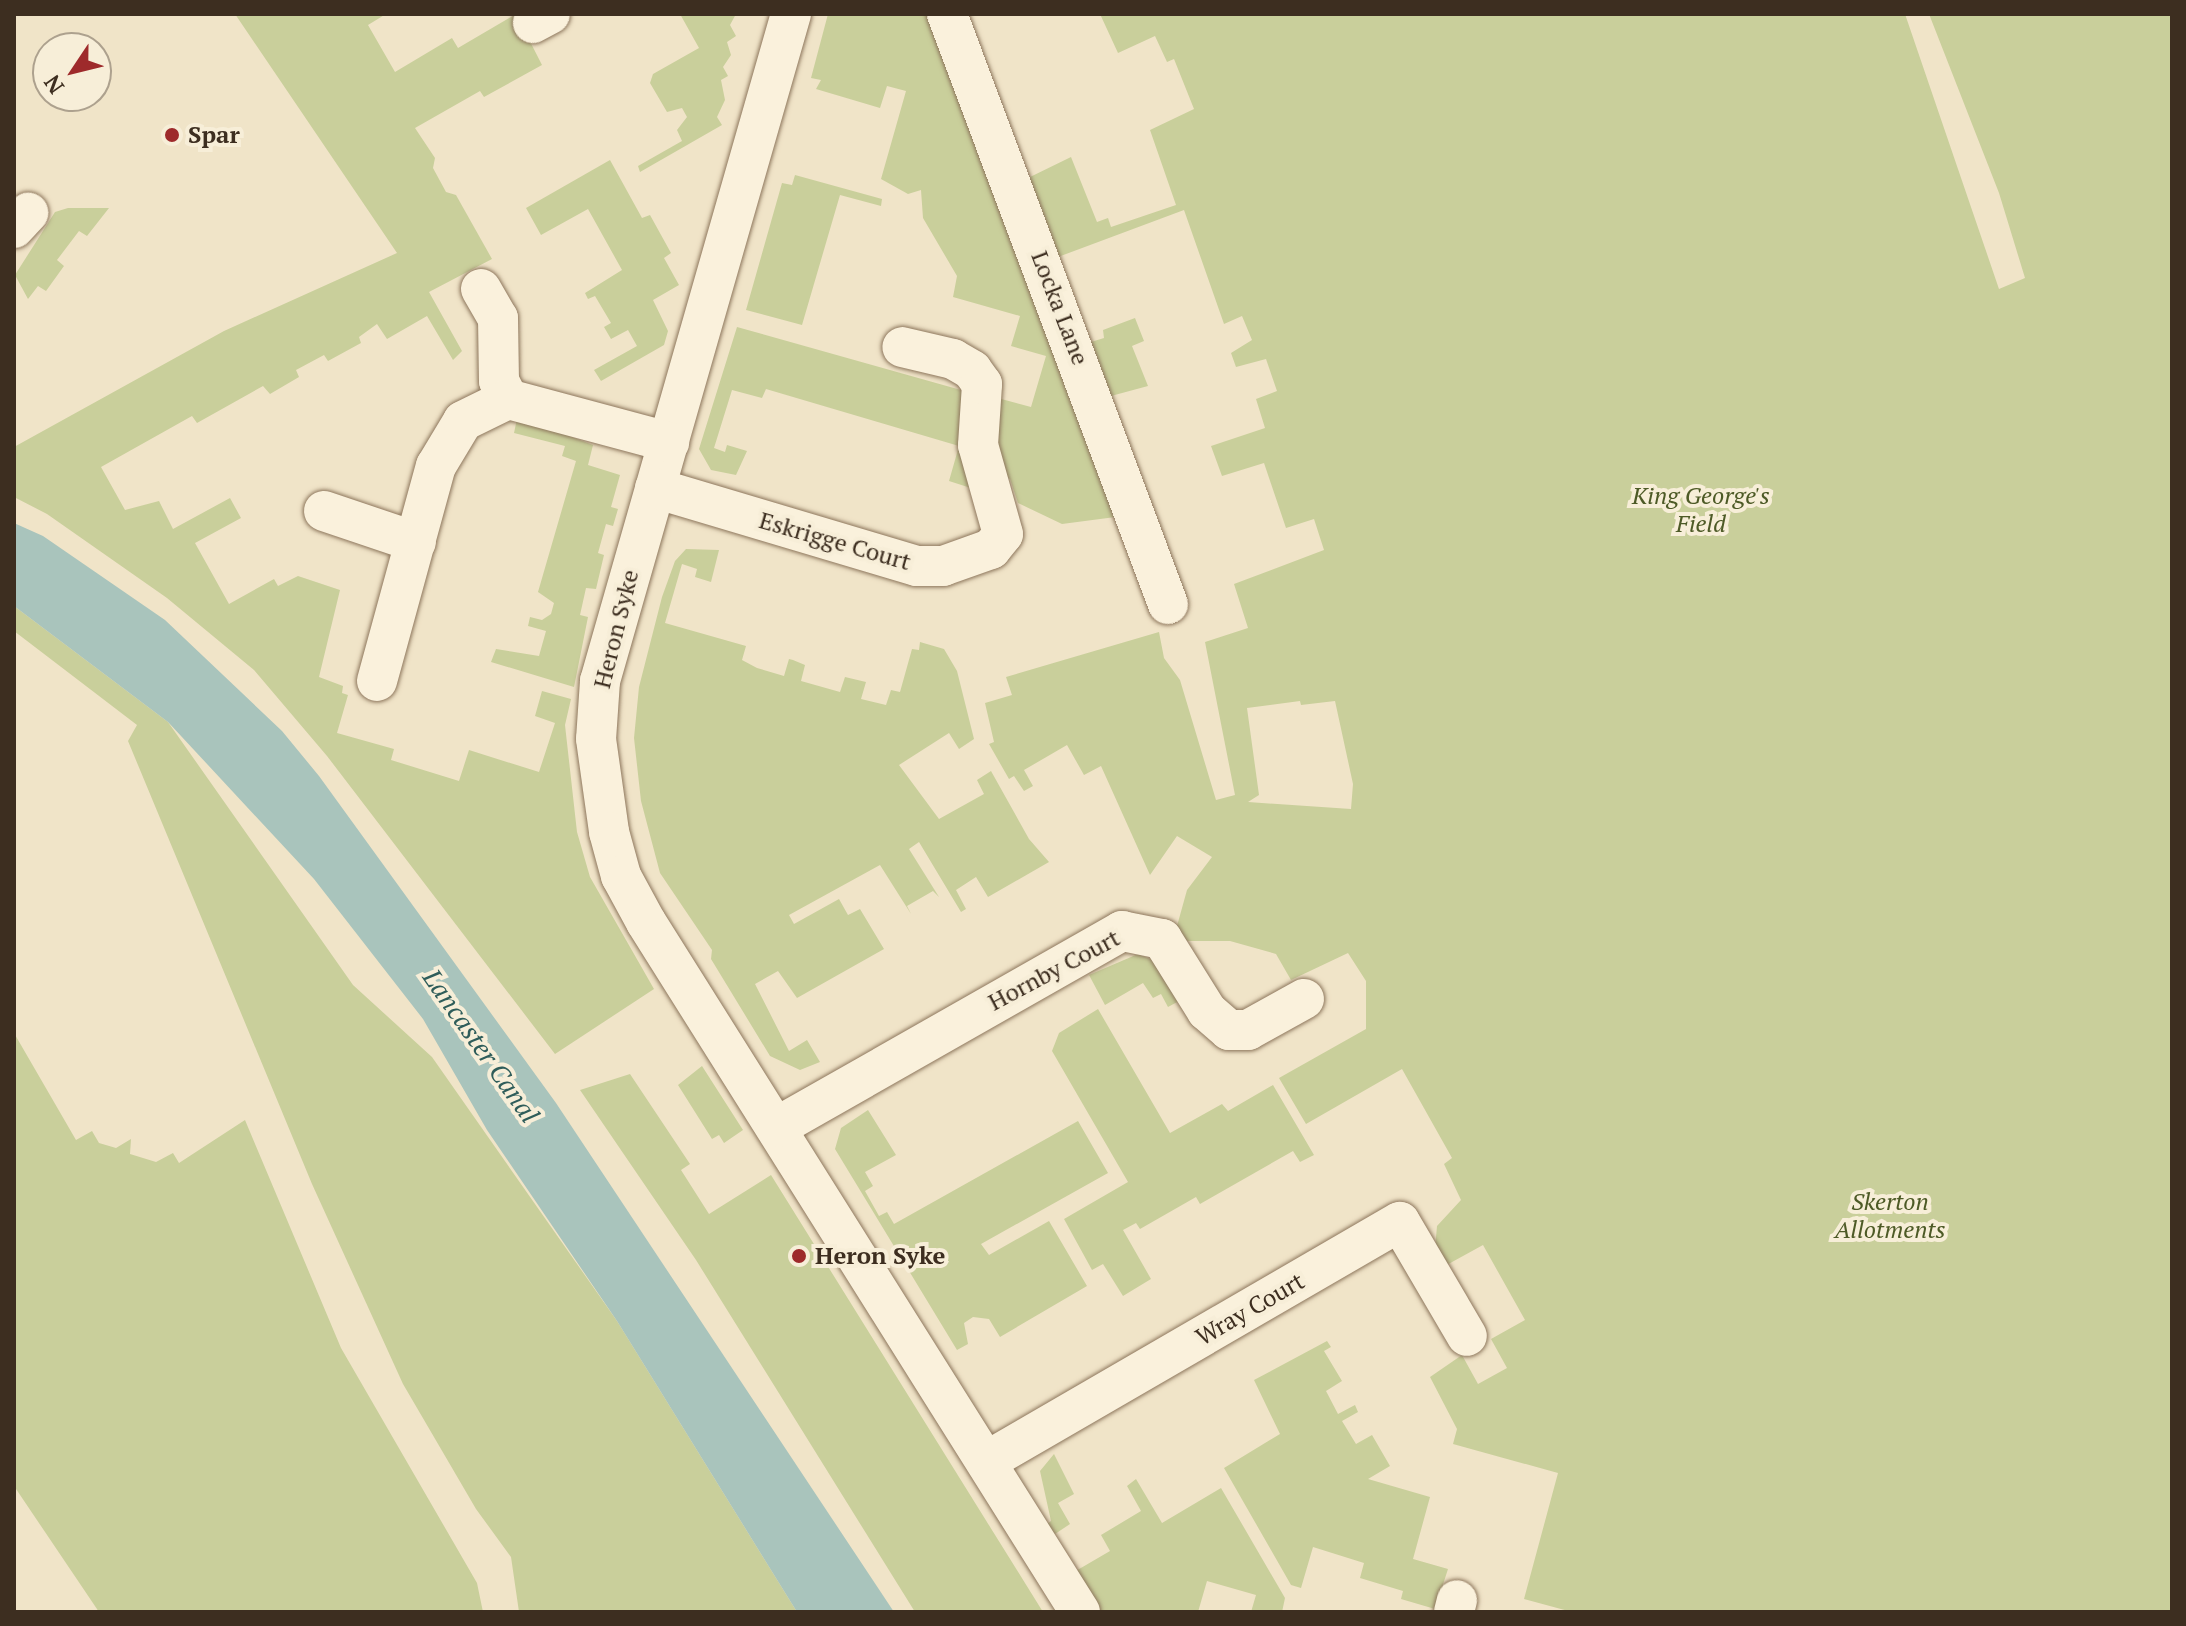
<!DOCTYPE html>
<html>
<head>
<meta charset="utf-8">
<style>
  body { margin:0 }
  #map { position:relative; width:2186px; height:1626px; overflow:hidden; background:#f0e4c8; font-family:"PT Serif",serif }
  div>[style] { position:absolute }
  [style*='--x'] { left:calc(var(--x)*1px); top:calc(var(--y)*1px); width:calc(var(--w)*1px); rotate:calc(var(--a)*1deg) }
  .green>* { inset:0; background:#c9cf9b }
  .water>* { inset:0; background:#a9c4bc }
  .roads { filter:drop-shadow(0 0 2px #8d765c) drop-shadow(0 0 2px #8d765c) }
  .minor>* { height:40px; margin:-20px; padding:0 20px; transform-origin:20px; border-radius:20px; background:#faf1dc }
  .dots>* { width:22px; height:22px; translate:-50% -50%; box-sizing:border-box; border:4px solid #f7eed8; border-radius:50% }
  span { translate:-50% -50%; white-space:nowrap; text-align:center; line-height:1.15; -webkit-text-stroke:8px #f7eed8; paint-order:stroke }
  .poi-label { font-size:24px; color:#3d2e20; font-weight:700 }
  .left { translate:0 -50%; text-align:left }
  .street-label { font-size:24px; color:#3d2e20 }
  .park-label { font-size:24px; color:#4d5a26; font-style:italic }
  .water-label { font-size:26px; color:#2f5d5a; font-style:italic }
  .frame { position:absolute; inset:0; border:16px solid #3d2e20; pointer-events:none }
  .north { position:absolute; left:32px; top:32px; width:80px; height:80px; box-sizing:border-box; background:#f7eed8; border:2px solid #ada18e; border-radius:50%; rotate:235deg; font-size:22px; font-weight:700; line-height:32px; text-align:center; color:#3d2e20 }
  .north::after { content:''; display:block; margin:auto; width:28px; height:36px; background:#9e2a2b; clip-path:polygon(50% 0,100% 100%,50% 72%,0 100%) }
</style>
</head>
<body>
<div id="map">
  <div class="green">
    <i style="clip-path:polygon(235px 14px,386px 14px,368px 25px,395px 72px,452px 38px,458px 48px,516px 14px,542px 65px,484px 97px,480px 91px,415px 128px,435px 158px,433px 168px,446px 192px,456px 195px,492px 259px,429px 292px,462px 351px,453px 360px,427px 316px,387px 339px,377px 324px,359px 337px,361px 343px,328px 361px,324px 355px,296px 370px,299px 377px,270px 394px,263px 386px,197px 423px,192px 416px,101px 467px,125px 510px,159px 501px,173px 529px,230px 498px,241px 518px,195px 543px,229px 604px,274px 579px,278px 586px,298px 576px,340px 590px,319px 677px,343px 686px,342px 693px,348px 695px,337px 733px,394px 749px,391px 760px,459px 781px,469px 750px,539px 772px,555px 723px,535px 716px,542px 691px,571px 699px,565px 725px,577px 832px,590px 877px,654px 989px,555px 1054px,327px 756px,254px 670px,167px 598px,47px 514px,14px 497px,14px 447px,224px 331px,397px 253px)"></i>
    <i style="clip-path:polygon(680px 14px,736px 14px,730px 25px,736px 36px,727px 42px,731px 55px,723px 67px,728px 76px,721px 80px,725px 100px,717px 117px,722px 125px,640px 172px,638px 166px,682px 141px,677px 130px,687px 117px,682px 108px,667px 112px,650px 83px,653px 74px,699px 48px)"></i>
    <i style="clip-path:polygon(828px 14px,934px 14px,1123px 516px,1062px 524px,1018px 503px,1010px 479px,997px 474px,994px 397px,1031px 407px,1046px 356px,1011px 346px,1020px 316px,953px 297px,957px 276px,923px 218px,921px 190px,908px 194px,881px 179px,906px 91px,887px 86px,880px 108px,816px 89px,821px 80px,811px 78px)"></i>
    <i style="clip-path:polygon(evenodd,1100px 14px,1905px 14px,1999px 289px,2025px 278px,1999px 193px,1929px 14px,2172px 14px,2172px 1612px,1572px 1612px,1524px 1599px,1558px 1473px,1453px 1444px,1457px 1429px,1430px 1377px,1462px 1355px,1478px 1384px,1507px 1368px,1491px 1339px,1525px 1320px,1483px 1245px,1443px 1267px,1435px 1249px,1437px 1226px,1461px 1200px,1444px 1164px,1452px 1158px,1402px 1069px,1306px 1124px,1279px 1078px,1366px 1029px,1366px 981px,1348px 953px,1291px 980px,1276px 954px,1230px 941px,1187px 941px,1177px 926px,1187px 890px,1212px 857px,1177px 836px,1150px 875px,1101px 766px,1084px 775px,1067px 745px,1024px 770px,1033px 786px,1024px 791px,1014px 776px,1009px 779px,989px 744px,994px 742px,985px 703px,1012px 695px,1006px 677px,1159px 632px,1164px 658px,1180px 680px,1216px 800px,1235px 795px,1205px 642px,1248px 628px,1234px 584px,1324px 550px,1314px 519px,1286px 528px,1264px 463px,1222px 476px,1211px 446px,1265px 428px,1256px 399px,1277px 391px,1266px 359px,1236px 367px,1231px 353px,1252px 340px,1242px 316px,1224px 324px,1184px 210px,1058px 257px,1028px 178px,1071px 157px,1097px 222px,1108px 218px,1111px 227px,1176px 205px,1150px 130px,1194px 109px,1174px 59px,1167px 62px,1155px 36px,1118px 53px,1100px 14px,1300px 701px,1301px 705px,1335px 701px,1353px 784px,1351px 809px,1248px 802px,1259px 795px,1247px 708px,1300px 701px)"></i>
    <i style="clip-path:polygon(610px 160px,642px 218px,650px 215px,671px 253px,664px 258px,679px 285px,653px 300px,668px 331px,664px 345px,601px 381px,594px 370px,637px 346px,628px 330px,611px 339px,604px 327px,611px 323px,595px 296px,588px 299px,585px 293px,622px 270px,588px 209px,541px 235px,526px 208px)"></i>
    <i style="clip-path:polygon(795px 175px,882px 199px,881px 206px,840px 195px,802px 325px,746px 310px,782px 183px,792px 185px)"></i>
    <i style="clip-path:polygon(68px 208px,109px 208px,87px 236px,79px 231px,57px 260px,64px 266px,46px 291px,38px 286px,28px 299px,15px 275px,55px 212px)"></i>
    <i style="clip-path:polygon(1135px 318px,1144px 341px,1132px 346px,1148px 386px,1111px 396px,1091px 342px,1104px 338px,1103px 330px)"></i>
    <i style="clip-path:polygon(737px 327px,968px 392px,977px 490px,949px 481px,959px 446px,766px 389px,762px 398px,732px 390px,714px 448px,725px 452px,727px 445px,747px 451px,736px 475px,711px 470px,699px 449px)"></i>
    <i style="clip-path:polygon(518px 414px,573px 428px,572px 437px,593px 445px,588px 465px,620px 475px,611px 507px,618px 509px,613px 526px,606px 524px,598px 553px,604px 555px,596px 589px,586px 588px,580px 615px,588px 617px,574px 687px,491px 662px,496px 649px,539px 656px,546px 631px,528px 626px,530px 617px,542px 620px,551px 614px,554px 603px,538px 592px,576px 461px,562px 456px,565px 446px,514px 433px)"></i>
    <i style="clip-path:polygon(686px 549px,719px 550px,711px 582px,695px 577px,697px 569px,682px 564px,665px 623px,746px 646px,742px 660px,757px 668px,784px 676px,789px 659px,793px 660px,805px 665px,801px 681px,840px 692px,845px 677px,866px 682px,861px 699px,886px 705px,891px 690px,900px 692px,912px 649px,919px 650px,920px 642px,944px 649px,957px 671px,974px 739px,959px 749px,949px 733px,899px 765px,939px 819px,984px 794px,977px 780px,991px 771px,1029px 839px,1049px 862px,988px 897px,976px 877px,956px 890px,966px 909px,961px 912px,919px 842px,909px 849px,939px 897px,933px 891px,907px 906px,911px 914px,880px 865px,789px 915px,794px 924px,839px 899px,848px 915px,860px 909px,884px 949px,797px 998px,778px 971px,755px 984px,789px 1051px,807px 1040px,820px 1062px,800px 1070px,770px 1056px,711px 959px,712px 950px,660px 873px,641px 801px,634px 738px,639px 687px,662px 597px,675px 561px)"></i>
    <i style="clip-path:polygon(14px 606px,168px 722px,353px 985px,432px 1057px,617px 1321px,797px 1612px,519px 1612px,511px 1557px,476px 1509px,403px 1384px,312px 1184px,128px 741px,137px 725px,14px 631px)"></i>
    <i style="clip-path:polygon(1138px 954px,1155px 961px,1181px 1000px,1168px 1007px,1161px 994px,1153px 998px,1143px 983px,1105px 1005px,1089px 975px)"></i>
    <i style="clip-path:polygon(1098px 1009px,1170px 1133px,1222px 1104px,1228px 1111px,1273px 1085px,1314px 1155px,1300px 1162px,1293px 1151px,1200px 1204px,1196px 1197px,1140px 1229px,1136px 1223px,1123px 1230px,1151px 1279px,1123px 1296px,1103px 1264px,1092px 1270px,1064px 1219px,1128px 1182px,1052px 1051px,1059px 1033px)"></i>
    <i style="clip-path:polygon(14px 1033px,76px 1140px,92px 1131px,99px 1143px,116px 1148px,131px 1139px,130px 1154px,156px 1162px,173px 1153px,179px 1163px,245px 1120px,341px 1348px,477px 1583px,483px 1612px,99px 1612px,14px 1486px)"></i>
    <i style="clip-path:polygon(702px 1066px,743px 1130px,724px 1143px,719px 1135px,712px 1139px,678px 1085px)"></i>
    <i style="clip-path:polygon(630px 1074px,690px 1164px,681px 1170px,709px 1214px,771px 1175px,1043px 1612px,915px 1612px,696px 1260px,580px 1090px)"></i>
    <i style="clip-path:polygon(868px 1110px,896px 1155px,865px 1172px,873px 1186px,865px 1191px,879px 1216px,887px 1212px,894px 1224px,1078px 1121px,1108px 1173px,981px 1244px,989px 1255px,1049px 1221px,1087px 1286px,1000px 1337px,989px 1319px,973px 1317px,964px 1323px,968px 1344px,957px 1350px,835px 1149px,841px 1128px)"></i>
    <i style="clip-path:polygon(1327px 1341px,1331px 1347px,1324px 1351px,1342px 1381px,1326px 1391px,1338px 1414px,1355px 1405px,1358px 1412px,1342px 1421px,1356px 1444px,1372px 1435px,1390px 1466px,1368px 1479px,1430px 1497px,1413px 1559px,1448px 1569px,1435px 1609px,1401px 1599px,1403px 1591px,1360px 1578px,1364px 1563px,1313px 1547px,1301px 1588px,1291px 1585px,1224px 1468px,1280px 1434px,1254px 1380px)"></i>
    <i style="clip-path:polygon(1054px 1454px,1074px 1494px,1058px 1503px,1070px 1524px,1052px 1536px,1074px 1572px,1110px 1551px,1101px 1535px,1141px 1511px,1127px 1486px,1136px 1479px,1162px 1523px,1221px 1488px,1285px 1598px,1282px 1612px,1251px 1612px,1256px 1595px,1207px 1581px,1198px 1612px,1095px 1612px,1043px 1527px,1051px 1521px,1040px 1471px)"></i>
  </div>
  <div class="water">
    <i style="clip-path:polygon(14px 523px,43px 536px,165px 620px,282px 731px,319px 776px,556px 1103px,894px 1612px,797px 1612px,617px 1321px,487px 1130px,423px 1019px,314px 879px,168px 722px,14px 606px)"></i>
  </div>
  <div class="roads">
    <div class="minor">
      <i style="--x:791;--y:14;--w:694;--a:105.98"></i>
      <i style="--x:600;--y:681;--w:58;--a:93.9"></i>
      <i style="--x:596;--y:739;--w:94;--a:82"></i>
      <i style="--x:609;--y:832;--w:46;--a:74.7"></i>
      <i style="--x:621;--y:876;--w:52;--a:61.5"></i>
      <i style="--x:646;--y:922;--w:815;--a:57.83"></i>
      <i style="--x:947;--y:14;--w:630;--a:69.47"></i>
      <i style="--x:533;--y:23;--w:19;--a:-28"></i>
      <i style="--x:14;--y:228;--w:21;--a:-47"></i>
      <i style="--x:481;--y:289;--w:34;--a:60"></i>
      <i style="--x:498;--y:318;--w:63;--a:89.1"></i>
      <i style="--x:499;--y:381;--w:20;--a:63"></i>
      <i style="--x:655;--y:488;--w:273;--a:16.6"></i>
      <i style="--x:917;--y:566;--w:26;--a:0"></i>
      <i style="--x:943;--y:566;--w:51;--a:-19.5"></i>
      <i style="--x:991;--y:549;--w:19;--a:-51"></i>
      <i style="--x:1003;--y:534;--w:92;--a:-105.7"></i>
      <i style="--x:978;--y:445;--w:61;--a:-86.2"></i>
      <i style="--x:982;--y:384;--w:17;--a:-126"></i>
      <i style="--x:972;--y:370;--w:22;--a:-150"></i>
      <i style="--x:953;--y:359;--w:52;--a:-166.8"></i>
      <i style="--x:324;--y:511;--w:97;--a:18.6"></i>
      <i style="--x:377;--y:681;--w:223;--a:-74.7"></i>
      <i style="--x:436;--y:466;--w:52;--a:-59"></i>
      <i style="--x:463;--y:421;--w:50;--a:-26.1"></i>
      <i style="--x:508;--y:399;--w:167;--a:15"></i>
      <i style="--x:777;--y:1127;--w:397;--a:-29.6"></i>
      <i style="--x:1122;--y:931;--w:41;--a:11.3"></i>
      <i style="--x:1162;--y:939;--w:85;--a:58"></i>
      <i style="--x:1207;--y:1011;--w:29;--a:41"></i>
      <i style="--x:1229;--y:1030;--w:19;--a:0"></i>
      <i style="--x:1248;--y:1030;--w:64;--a:-29"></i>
      <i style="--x:987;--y:1461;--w:477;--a:-30.1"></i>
      <i style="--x:1400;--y:1222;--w:132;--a:59.6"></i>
      <i style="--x:1454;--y:1612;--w:12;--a:-76"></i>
    </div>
  </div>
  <div class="dots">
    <i style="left:172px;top:135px;background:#9e2a2b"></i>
    <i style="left:799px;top:1256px;background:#9e2a2b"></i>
  </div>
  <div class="poi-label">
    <span class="left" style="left:188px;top:135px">Spar</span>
    <span class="left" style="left:815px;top:1256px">Heron Syke</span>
  </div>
  <div class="street-label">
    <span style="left:1060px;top:308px;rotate:69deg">Locka Lane</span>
    <span style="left:835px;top:541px;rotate:16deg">Eskrigge Court</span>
    <span style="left:616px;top:629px;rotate:-76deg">Heron Syke</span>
    <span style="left:1054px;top:970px;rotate:-28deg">Hornby Court</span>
    <span style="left:1250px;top:1309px;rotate:-30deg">Wray Court</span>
  </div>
  <div class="park-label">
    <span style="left:1701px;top:510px">King George's<br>Field</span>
    <span style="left:1890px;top:1216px">Skerton<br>Allotments</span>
  </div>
  <div class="water-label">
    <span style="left:481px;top:1046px;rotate:55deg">Lancaster Canal</span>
  </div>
  <div class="frame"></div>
  <div class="north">N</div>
</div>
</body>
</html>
